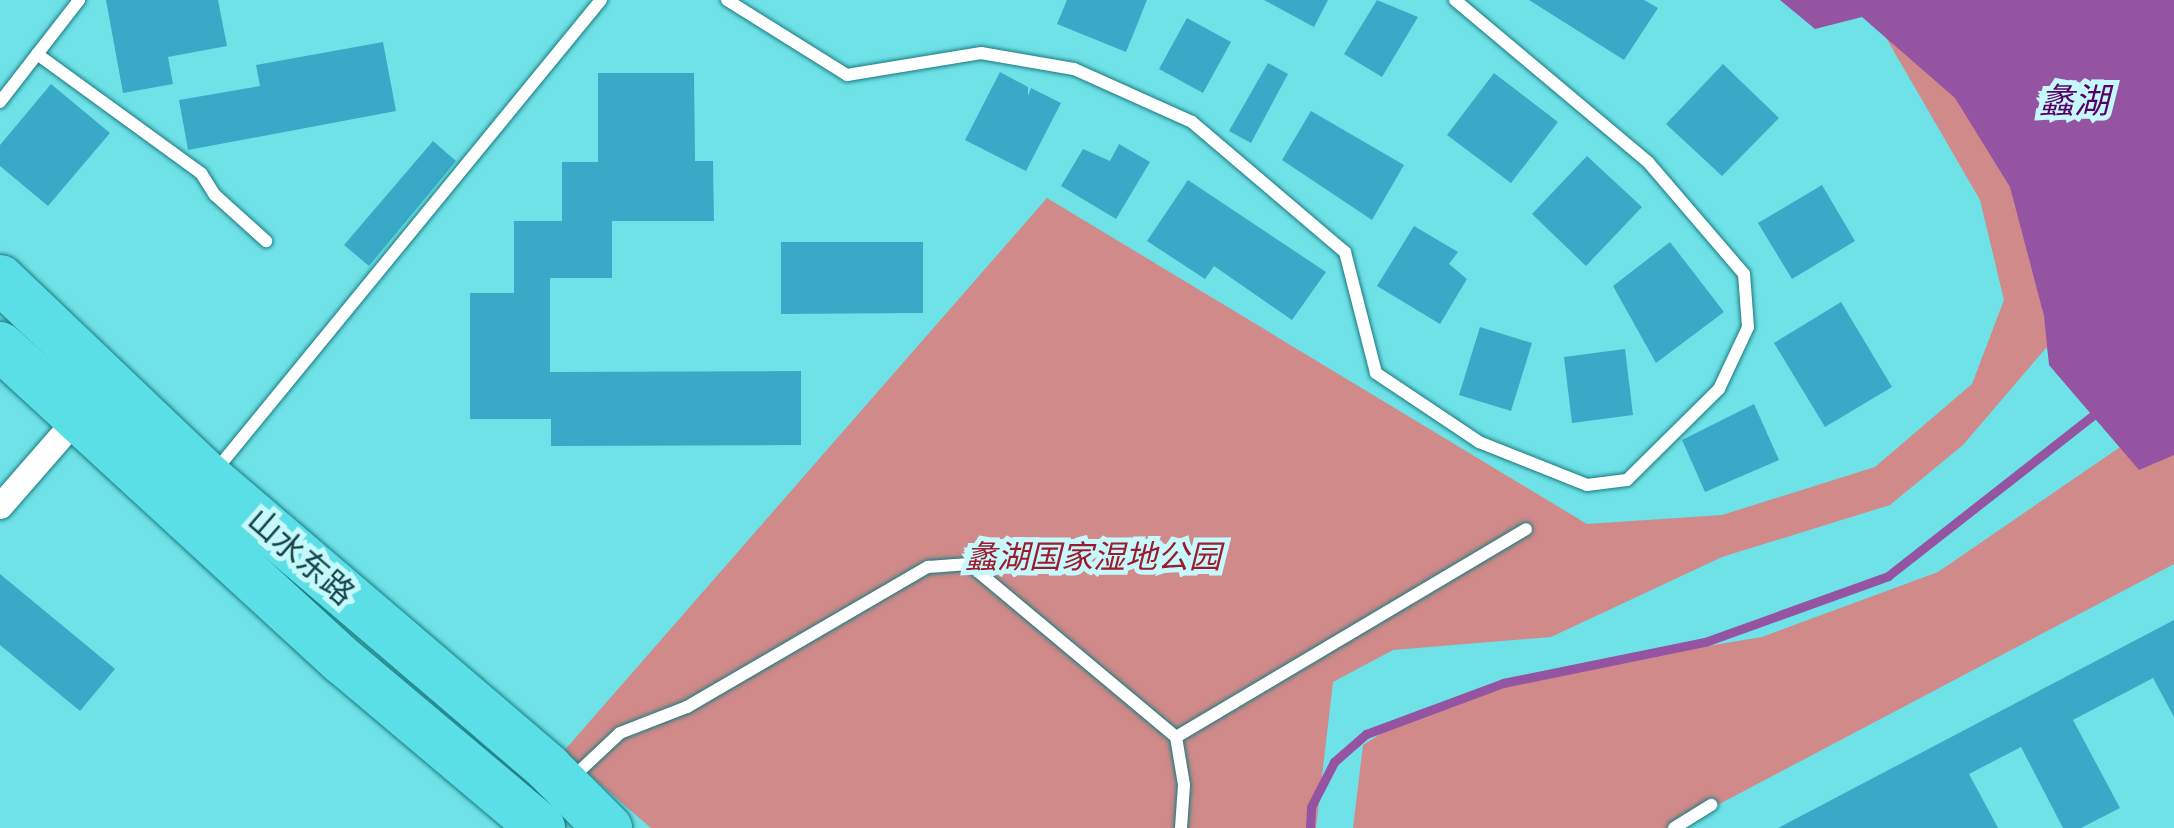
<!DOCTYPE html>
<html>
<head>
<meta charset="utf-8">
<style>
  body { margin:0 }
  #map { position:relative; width:2174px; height:828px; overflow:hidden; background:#6fe2e8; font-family:Merriweather,"Noto Sans SC",serif }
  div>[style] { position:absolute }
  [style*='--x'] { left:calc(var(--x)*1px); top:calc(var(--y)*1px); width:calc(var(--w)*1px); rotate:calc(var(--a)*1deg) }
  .green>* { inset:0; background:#cf8a89 }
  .water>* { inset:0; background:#9454a2 }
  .stream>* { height:9px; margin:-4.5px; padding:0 4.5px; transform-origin:4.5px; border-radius:4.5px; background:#9454a2 }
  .building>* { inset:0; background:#39a9c8 }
  .roads { filter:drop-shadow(0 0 2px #197a7f) drop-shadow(0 0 2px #197a7f) }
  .lane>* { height:12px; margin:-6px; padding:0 6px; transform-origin:6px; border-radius:6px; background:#fff }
  .street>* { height:25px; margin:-12.5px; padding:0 12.5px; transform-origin:12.5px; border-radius:12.5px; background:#fff }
  .highway>* { height:48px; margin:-24px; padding:0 24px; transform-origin:24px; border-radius:24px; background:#5bdfe6 }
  span { translate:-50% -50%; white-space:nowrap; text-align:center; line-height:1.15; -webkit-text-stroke:10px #c6f9fc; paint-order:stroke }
  .street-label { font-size:32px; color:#114446 }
  .park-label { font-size:32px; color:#9e1b2d; font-style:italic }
  .water-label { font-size:35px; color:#590069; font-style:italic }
</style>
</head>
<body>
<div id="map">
  <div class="green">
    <i style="clip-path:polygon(2174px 0,2174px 564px,1674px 828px,1353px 828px,1363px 745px,1419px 710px,1592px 665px,1762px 637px,1938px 572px,2126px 443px,2046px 348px,1963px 445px,1890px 505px,1722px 557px,1551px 637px,1393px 650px,1333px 682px,1316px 828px,651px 828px,563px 752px,1047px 198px,1587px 524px,1722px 515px,1875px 467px,1972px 384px,2004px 300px,1980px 200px,1874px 17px)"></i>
  </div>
  <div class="water">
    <i style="clip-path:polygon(1780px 0,2174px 0,2174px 455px,2139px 470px,2049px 365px,2044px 316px,2010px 187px,1955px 98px,1862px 17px,1815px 29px)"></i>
  </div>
  <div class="stream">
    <i style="--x:1310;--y:828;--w:21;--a:-87"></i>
    <i style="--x:1311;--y:807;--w:51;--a:-62.9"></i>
    <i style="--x:1334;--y:762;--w:43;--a:-41.2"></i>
    <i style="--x:1366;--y:734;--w:146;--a:-20.4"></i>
    <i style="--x:1503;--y:683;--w:206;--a:-11.5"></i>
    <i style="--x:1705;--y:642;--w:195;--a:-19.8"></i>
    <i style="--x:1888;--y:576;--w:261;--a:-38.1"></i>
  </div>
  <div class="building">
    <i style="clip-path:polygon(106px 0,218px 0,227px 46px,168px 57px,173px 84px,123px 93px)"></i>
    <i style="clip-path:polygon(1067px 0,1147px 0,1126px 52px,1057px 24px)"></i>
    <i style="clip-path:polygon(1264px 0,1328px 0,1314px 27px)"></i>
    <i style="clip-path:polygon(1377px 0,1418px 17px,1382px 77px,1344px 54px)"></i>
    <i style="clip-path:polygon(1529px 0,1644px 0,1658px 8px,1624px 60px)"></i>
    <i style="clip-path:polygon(1187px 18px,1231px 42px,1203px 93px,1159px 69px)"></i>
    <i style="clip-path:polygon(383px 42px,396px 111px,188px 150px,179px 100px,260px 86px,256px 65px)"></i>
    <i style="clip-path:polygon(1268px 63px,1288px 74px,1251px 143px,1229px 131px)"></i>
    <i style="clip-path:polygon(1723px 64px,1779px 118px,1722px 176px,1666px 124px)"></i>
    <i style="clip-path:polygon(1000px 72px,1028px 87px,1028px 96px,1031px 88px,1061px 103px,1026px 171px,965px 140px)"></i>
    <i style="clip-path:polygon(598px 73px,694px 73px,695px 161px,713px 161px,714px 221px,612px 221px,612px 278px,550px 278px,550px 372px,801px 371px,801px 445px,551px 446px,551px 419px,470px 419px,470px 293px,514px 293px,514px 221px,562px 221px,562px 162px,598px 162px)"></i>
    <i style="clip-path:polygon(1494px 73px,1558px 122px,1511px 183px,1447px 135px)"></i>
    <i style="clip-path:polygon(51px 84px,110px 133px,48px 206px,0 166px,0 145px)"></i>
    <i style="clip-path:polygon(1311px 111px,1404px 165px,1372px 220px,1282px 160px)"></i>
    <i style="clip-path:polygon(433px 141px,456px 161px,369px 266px,344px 245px)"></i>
    <i style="clip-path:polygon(1119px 144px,1150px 162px,1116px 219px,1061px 186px,1083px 149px,1110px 161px)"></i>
    <i style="clip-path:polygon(1587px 156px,1642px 207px,1586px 266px,1532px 214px)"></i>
    <i style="clip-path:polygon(1188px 180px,1326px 272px,1292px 320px,1214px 266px,1205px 279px,1147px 241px)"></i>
    <i style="clip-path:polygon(1822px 185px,1855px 241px,1792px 279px,1758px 223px)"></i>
    <i style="clip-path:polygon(1414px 226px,1458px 252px,1449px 264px,1467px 279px,1440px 324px,1377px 286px)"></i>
    <i style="clip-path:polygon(781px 242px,923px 242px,923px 313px,781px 314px)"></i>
    <i style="clip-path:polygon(1670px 242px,1724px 312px,1656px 363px,1613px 286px)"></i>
    <i style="clip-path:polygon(1841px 302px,1892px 387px,1825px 427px,1774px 343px)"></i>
    <i style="clip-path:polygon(1480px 327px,1532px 343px,1511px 411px,1459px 395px)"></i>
    <i style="clip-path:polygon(1625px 349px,1633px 415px,1572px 423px,1564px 357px)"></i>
    <i style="clip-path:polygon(1754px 404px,1779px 460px,1705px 492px,1682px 440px)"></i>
    <i style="clip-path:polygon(0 574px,115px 669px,80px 711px,0 645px)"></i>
    <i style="clip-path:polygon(2174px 620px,2174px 717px,2153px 678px,2073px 720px,2120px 808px,2081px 828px,2063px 828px,2021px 747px,1969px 774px,1998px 828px,1778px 828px)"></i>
  </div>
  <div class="roads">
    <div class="lane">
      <i style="--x:727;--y:0;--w:142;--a:32"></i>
      <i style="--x:847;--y:75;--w:136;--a:-9.3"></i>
      <i style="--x:981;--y:53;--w:94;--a:9.8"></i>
      <i style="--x:1074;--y:69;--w:129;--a:24.2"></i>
      <i style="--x:1192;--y:122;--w:201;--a:40.4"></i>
      <i style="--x:1345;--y:252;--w:125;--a:75.6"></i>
      <i style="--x:1376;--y:373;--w:124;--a:33.8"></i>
      <i style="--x:1479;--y:442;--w:116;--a:21.7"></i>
      <i style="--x:1587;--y:485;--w:40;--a:-7.1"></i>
      <i style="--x:1627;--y:480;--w:129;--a:-44.7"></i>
      <i style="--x:1719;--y:389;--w:68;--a:-64.9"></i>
      <i style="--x:1748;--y:327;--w:53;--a:-94.3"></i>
      <i style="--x:1744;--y:274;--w:148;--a:-130.6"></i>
      <i style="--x:1648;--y:162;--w:252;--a:-140"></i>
      <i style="--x:37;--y:54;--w:203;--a:36"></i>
      <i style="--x:201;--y:173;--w:26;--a:58"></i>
      <i style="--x:215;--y:195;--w:69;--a:42"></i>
      <i style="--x:0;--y:102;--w:129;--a:-52.2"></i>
      <i style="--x:216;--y:470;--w:608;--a:-50.68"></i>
      <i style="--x:1176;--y:737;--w:407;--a:-30.7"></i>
      <i style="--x:571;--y:779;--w:67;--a:-43.2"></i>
      <i style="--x:620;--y:733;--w:72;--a:-21.2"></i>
      <i style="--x:687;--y:707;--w:279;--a:-30.2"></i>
      <i style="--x:928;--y:567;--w:41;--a:-4.2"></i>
      <i style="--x:969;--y:564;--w:270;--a:39.9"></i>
      <i style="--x:1176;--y:737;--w:49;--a:80.5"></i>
      <i style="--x:1184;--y:785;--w:43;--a:94"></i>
      <i style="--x:1674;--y:828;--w:44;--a:-31.9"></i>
    </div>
    <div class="street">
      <i style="--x:0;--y:506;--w:116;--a:-48.9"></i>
    </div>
    <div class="highway">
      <i style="--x:0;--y:279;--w:289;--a:43.6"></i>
      <i style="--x:209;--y:478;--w:446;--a:40.5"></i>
      <i style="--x:548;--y:768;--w:85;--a:45"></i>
      <i style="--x:0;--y:346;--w:466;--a:42.6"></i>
      <i style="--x:343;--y:661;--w:259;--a:40.1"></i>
    </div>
  </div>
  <div class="street-label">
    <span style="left:301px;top:557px;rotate:41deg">山水东路</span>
  </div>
  <div class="park-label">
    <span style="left:1093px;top:557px">蠡湖国家湿地公园</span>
  </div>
  <div class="water-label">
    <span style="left:2074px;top:101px">蠡湖</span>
  </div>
</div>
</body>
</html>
